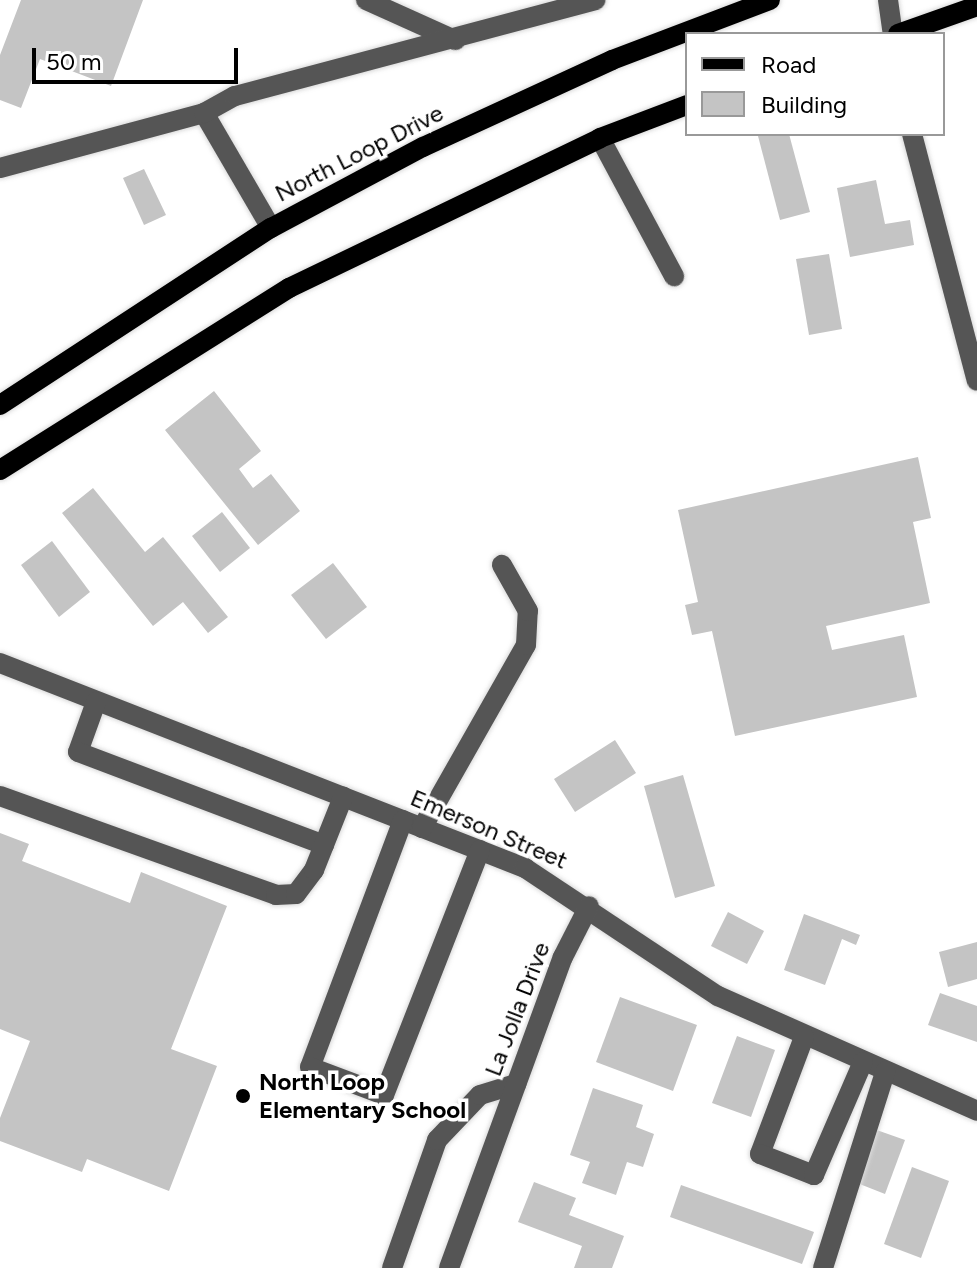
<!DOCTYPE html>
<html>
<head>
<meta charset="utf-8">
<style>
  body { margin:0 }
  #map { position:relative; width:977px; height:1268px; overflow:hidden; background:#fff; font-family:Figtree,sans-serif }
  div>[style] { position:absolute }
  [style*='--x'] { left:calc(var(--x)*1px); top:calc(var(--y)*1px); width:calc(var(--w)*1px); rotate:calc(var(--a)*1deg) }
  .building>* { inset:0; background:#c4c4c4 }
  .roads { filter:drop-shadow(0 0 2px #dbdbdb) drop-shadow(0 0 2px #dbdbdb) }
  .minor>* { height:20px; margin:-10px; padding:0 10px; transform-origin:10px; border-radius:10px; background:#555 }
  .major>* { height:20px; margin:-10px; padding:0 10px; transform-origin:10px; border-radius:10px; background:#000 }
  .dots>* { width:22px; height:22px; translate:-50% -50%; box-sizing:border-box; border:4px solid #fff; border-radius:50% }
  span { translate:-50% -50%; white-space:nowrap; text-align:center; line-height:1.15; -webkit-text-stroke:7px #fff; paint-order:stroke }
  .street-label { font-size:24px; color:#000 }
  .poi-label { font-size:24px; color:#000; font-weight:700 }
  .left { translate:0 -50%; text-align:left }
  .legend { position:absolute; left:685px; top:32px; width:260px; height:104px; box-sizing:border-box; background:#fff; border:2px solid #999; margin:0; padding:10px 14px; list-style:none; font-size:24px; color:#000 }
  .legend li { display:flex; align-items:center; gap:16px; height:40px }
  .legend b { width:40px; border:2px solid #999 }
  .scale { position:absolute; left:32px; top:48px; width:206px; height:36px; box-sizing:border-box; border:4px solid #000; border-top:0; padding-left:10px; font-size:24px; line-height:28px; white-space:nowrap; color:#000; -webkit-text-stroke:6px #fff; paint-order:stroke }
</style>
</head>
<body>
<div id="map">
  <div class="building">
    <i style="clip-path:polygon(21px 0,143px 0,111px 86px,40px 59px,21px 108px,0 100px,0 55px)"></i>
    <i style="clip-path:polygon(766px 134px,789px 134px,810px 212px,780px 220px,758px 136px)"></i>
    <i style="clip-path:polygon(144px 169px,166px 215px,144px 225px,123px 178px)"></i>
    <i style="clip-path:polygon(876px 180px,885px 224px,910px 220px,914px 245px,850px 257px,837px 188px)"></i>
    <i style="clip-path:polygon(829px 254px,842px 329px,809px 335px,796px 259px)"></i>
    <i style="clip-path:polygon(214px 391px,261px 451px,239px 469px,253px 488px,271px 474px,300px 511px,258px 545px,165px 430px)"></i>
    <i style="clip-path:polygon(918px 457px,931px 518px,913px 522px,930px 603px,826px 626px,832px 650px,904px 635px,917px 697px,735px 736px,712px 631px,692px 635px,685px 605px,698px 602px,678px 510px)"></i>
    <i style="clip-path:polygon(93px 488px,145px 552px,163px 537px,228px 617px,208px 633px,183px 602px,153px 626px,62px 513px)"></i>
    <i style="clip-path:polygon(222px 512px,250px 548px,220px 572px,192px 536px)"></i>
    <i style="clip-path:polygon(52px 541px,90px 592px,59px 617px,21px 565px)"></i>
    <i style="clip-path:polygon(333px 563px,367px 607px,326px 639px,291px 595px)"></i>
    <i style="clip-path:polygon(615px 740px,636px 773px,575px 812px,554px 779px)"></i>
    <i style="clip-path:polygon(683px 775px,715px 886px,675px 898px,644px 786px)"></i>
    <i style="clip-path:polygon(0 833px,29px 844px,22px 861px,130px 903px,141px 872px,227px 906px,171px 1049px,217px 1066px,169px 1191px,87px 1159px,82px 1172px,0 1141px,0 1118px,30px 1041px,0 1029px)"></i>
    <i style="clip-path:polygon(728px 912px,764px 931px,747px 964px,711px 946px)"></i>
    <i style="clip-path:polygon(804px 914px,860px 935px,856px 945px,842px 939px,825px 985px,784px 970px)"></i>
    <i style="clip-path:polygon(977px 942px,977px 979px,948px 987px,939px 952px)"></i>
    <i style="clip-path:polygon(940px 993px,977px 1006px,977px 1042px,928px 1025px)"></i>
    <i style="clip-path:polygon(620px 997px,697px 1025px,673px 1091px,596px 1062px)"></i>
    <i style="clip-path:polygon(737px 1036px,775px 1050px,751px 1117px,712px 1103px)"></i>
    <i style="clip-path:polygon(593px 1088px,643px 1105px,636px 1127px,654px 1134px,643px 1167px,627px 1162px,616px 1195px,582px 1183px,590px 1162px,570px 1155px)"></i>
    <i style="clip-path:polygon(871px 1128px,905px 1140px,885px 1194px,852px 1181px)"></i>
    <i style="clip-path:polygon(912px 1167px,949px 1181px,921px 1258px,884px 1244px)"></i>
    <i style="clip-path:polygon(534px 1182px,576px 1198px,569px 1215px,624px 1236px,612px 1268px,574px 1268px,582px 1246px,518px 1222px)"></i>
    <i style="clip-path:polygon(681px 1185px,814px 1232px,802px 1264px,670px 1217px)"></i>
  </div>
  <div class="roads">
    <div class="minor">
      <i style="--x:366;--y:0;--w:98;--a:24.2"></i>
      <i style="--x:888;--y:0;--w:34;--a:82"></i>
      <i style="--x:204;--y:113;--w:133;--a:59.8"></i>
      <i style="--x:912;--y:134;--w:255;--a:75.3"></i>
      <i style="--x:600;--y:138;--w:157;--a:61.8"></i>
      <i style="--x:0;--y:168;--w:211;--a:-15.1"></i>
      <i style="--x:204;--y:113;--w:35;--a:-29"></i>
      <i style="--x:235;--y:96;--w:373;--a:-14.9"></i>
      <i style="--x:0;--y:663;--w:564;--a:21.33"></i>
      <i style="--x:525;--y:868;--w:232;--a:33.6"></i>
      <i style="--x:718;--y:996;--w:283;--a:23.9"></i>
      <i style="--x:96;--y:702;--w:53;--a:109.8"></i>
      <i style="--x:78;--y:752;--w:263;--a:20.7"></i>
      <i style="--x:0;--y:796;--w:293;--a:19.7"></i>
      <i style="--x:276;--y:895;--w:20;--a:-3"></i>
      <i style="--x:296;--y:894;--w:30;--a:-53"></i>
      <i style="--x:314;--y:870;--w:79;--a:-68.3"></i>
      <i style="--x:403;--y:820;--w:264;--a:110.6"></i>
      <i style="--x:310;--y:1067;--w:79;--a:20.7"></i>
      <i style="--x:384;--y:1095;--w:263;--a:-68.6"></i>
      <i style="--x:422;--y:828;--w:210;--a:-60.4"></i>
      <i style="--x:526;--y:645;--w:34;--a:-87"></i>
      <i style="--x:528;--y:611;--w:53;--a:-119.5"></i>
      <i style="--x:804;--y:1037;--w:125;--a:110.6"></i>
      <i style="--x:760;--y:1154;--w:58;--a:21.3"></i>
      <i style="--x:814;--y:1175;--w:123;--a:-66.6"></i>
      <i style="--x:392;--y:1268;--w:136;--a:-70.6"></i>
      <i style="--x:437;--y:1140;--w:62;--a:-46.3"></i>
      <i style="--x:480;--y:1095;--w:38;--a:-17"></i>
      <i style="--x:449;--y:1268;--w:331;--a:-69.9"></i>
      <i style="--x:563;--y:957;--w:57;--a:-63"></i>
      <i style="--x:823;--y:1268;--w:206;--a:-72.4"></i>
    </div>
    <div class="major">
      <i style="--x:898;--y:34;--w:84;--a:-19.5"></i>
      <i style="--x:0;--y:405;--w:324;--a:-33.2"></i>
      <i style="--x:271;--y:228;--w:172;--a:-28.1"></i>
      <i style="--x:423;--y:147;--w:208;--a:-24.7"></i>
      <i style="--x:612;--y:60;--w:169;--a:-20.8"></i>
      <i style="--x:0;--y:470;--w:342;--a:-32.2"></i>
      <i style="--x:289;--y:288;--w:345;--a:-25.7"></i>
      <i style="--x:600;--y:138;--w:93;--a:-20.8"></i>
    </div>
  </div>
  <div class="dots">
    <i style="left:243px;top:1096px;background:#000"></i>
  </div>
  <div class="street-label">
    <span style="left:359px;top:153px;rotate:-27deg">North Loop Drive</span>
    <span style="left:489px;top:829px;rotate:23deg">Emerson Street</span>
    <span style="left:517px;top:1009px;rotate:-69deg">La Jolla Drive</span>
  </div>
  <div class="poi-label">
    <span class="left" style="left:259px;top:1096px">North Loop<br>Elementary School</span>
  </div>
  <ul class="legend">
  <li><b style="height:10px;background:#000"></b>Road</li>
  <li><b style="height:22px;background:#c4c4c4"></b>Building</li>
  </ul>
  <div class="scale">50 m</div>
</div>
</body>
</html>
